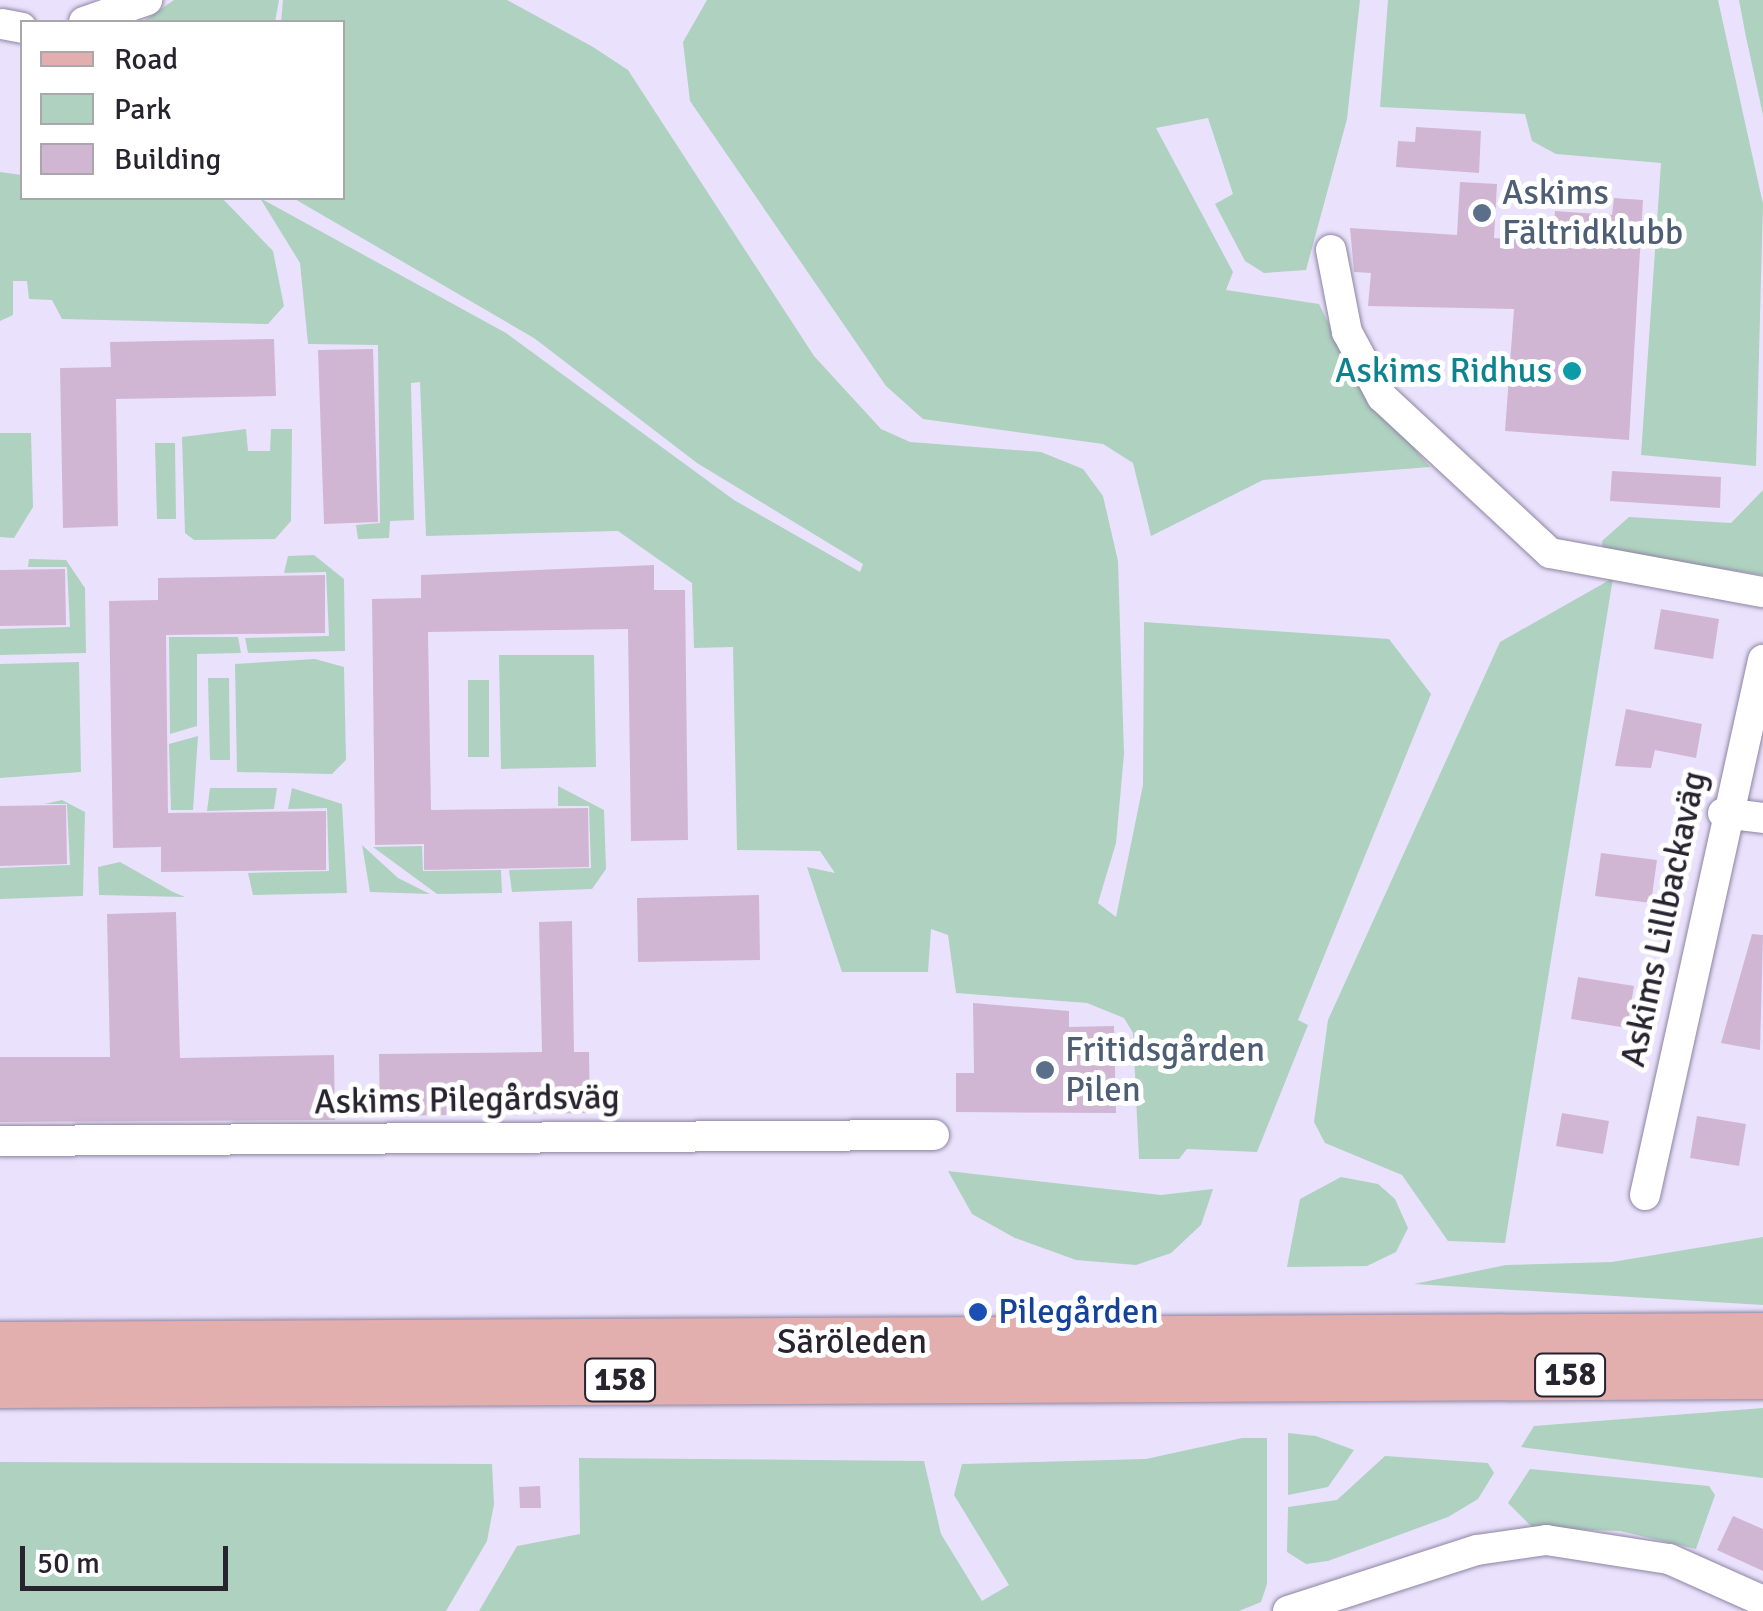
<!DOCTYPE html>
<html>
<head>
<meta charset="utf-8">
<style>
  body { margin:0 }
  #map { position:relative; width:1763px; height:1611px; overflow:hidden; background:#eae2fc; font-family:Signika,sans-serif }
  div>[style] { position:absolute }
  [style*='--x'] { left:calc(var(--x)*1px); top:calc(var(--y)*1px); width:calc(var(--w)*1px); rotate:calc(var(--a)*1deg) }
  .green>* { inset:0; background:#afd1c0 }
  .building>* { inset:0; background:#d1b6d3 }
  .roads { filter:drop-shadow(0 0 2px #8d84a2) drop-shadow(0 0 2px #8d84a2) }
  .minor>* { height:30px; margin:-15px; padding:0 15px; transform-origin:15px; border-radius:15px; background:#fff }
  .primary>* { height:48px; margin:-24px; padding:0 24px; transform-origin:24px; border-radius:24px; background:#e3aeae }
  .dots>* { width:28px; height:28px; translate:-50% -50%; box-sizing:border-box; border:5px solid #fff; border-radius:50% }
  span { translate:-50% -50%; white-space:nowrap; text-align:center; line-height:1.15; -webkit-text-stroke:10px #fff; paint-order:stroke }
  .shield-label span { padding:2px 8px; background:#fff; border:2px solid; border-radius:8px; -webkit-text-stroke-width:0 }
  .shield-label { font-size:32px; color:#27232f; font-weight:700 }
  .service-label { font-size:35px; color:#4e5e75 }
  .left { translate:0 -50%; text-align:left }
  .culture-label { font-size:35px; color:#0d838f }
  .right { translate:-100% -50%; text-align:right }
  .street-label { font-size:35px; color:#27232f }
  .transit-label { font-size:35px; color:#164399 }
  .legend { position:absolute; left:20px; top:20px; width:325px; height:180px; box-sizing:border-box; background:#fff; border:2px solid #a9a7ac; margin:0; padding:12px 18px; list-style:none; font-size:30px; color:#27232f }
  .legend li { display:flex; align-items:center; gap:20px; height:50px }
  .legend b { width:50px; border:2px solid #a9a7ac }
  .scale { position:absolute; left:20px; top:1546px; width:208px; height:45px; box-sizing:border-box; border:5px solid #27232f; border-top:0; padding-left:12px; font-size:30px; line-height:35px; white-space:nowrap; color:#27232f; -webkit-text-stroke:8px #fff; paint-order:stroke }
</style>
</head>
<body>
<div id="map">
  <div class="green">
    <i style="clip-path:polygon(174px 0,279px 0,275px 22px,142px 22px)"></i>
    <i style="clip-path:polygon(283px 0,507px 0,593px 47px,628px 70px,814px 356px,881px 429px,910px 442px,1041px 452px,1083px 469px,1103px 496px,1118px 561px,1124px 754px,1116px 843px,1098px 903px,1116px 917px,1143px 785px,1144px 622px,1389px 639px,1431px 694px,1298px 1020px,1308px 1025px,1257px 1152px,1187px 1149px,1179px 1159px,1139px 1159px,1133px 1033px,1124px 1018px,1087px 1003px,956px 993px,948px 935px,931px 929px,928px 972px,842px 972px,807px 867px,835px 873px,820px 851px,737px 850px,733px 647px,694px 648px,692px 583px,618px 531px,426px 536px,420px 382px,411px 383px,414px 520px,390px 521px,389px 538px,358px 539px,356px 525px,380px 523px,378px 345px,308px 344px,300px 263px,260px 198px,506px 333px,734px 500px,860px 572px,863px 564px,697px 463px,534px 338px,293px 198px,342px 198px,342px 22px,281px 22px)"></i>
    <i style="clip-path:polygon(707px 0,1360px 0,1347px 119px,1306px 270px,1264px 273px,1245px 261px,1215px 204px,1233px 194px,1208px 118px,1156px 128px,1233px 272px,1226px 290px,1319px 304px,1357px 381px,1430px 467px,1263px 480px,1151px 536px,1133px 463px,1103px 444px,923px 419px,886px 386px,690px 101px,683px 42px)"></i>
    <i style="clip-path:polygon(1388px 0,1718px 0,1763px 204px,1756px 466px,1641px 455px,1661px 163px,1556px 154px,1532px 141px,1525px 114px,1380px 107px)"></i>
    <i style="clip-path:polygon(1739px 0,1763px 0,1763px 115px,1746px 37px)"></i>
    <i style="clip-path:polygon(0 172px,22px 175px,22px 198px,222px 198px,273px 251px,284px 306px,268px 324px,62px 319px,52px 300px,29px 299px,27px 281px,13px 281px,13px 315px,0 321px)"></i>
    <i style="clip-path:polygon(246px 429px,248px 451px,270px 451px,271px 429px,292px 429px,291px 521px,275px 539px,194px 540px,185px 533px,182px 437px)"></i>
    <i style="clip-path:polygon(0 433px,31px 433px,33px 507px,14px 538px,0 537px)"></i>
    <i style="clip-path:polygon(155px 443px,175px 443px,176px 519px,157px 519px)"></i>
    <i style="clip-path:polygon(1763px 490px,1763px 575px,1603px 551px,1602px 541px,1629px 517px,1731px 523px)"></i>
    <i style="clip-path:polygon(314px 555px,344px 579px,345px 651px,248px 653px,245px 638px,329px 636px,326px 572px,284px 573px,288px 556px)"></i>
    <i style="clip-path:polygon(29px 559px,66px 560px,85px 588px,86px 653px,0 655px,0 629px,70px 627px,67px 567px,28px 567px)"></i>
    <i style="clip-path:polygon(1613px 578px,1505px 1243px,1448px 1241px,1402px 1175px,1325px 1143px,1314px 1122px,1328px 1020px,1500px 642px)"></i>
    <i style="clip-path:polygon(238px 637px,241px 653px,197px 654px,197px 726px,170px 734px,169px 637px)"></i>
    <i style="clip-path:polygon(499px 655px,594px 655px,596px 767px,501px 769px)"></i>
    <i style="clip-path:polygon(315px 659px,344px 667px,346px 760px,332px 774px,237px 772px,235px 664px)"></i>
    <i style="clip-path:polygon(79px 662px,81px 772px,0 778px,0 664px)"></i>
    <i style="clip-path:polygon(208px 678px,229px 678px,230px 760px,210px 760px)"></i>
    <i style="clip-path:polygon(468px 680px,489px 680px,489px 757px,468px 757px)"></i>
    <i style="clip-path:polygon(198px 736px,193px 810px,171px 810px,169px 744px)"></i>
    <i style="clip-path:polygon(558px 786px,604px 810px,606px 869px,592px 889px,512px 892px,509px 870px,591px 868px,589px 806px,558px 806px)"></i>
    <i style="clip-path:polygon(210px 788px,277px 788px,274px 809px,207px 811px)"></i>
    <i style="clip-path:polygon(292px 788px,342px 804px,347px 893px,253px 895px,248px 873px,329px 871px,327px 808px,288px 809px)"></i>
    <i style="clip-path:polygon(62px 800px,85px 812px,83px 896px,0 899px,0 868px,70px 865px,67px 804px,44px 804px)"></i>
    <i style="clip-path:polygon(362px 845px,398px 878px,430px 894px,370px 892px)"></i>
    <i style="clip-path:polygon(422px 846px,423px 871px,501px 870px,502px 893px,437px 894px,373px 847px)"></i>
    <i style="clip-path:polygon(120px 862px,173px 892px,185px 897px,99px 895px,98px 867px)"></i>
    <i style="clip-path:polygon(948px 1171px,1161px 1195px,1213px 1189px,1201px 1225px,1171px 1253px,1136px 1265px,1076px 1260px,1015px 1238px,972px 1214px)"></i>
    <i style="clip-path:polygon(1341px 1177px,1378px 1184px,1395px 1199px,1408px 1228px,1396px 1252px,1367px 1266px,1287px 1267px,1300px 1199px)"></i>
    <i style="clip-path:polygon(1763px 1237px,1763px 1305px,1414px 1284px,1506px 1265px,1612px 1262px)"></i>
    <i style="clip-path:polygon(1763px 1408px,1763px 1478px,1521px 1447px,1534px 1426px)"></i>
    <i style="clip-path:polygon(1288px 1433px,1316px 1436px,1354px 1450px,1328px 1487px,1288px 1495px)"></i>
    <i style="clip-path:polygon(1242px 1438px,1267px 1438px,1267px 1584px,1261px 1602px,1239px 1611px,479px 1611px,517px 1546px,580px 1534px,579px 1458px,924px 1461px,941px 1534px,982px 1601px,1009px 1585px,954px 1495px,962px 1464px,1146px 1459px)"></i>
    <i style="clip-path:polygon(1385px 1456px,1488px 1463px,1494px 1473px,1478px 1499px,1448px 1517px,1328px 1561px,1306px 1564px,1287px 1552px,1288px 1507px,1337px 1500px)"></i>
    <i style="clip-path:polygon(0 1462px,492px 1464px,494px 1504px,487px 1541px,446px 1611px,0 1611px)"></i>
    <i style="clip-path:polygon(1530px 1469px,1709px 1486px,1715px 1495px,1696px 1549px,1620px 1531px,1533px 1528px,1508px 1503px)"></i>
  </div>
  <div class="building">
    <i style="clip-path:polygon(1416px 127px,1481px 131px,1479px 173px,1396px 167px,1398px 141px,1415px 142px)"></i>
    <i style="clip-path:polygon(1460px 182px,1497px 184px,1494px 238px,1553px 242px,1555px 211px,1612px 215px,1614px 198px,1643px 200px,1629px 440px,1505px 431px,1514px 309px,1368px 306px,1371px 273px,1354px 272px,1350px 228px,1457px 235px)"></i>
    <i style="clip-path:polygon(274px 339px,276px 396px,116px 399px,118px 526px,63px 528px,60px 368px,111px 367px,110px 342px)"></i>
    <i style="clip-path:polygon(373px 349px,378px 522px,324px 524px,318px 350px)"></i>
    <i style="clip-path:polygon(1612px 471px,1721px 477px,1720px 508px,1610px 501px)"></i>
    <i style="clip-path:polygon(654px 565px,654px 590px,685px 590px,688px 840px,631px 841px,628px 629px,428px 632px,431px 810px,588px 808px,589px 867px,424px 870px,424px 844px,375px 845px,372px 599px,421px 598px,421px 575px)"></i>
    <i style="clip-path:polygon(65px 569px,66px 625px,0 626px,0 570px)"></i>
    <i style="clip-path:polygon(325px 575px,325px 633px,166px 635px,168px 813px,326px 811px,326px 870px,161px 872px,161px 847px,113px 848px,109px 601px,158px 600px,158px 578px)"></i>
    <i style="clip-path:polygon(1661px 609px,1719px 619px,1713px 659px,1654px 649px)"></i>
    <i style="clip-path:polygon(1626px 709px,1702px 724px,1696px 758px,1655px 750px,1651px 768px,1615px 766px)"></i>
    <i style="clip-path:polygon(66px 805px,67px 864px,0 866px,0 806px)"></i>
    <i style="clip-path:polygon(1601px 853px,1657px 860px,1651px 903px,1595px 896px)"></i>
    <i style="clip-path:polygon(759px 895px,760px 960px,638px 962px,637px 898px)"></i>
    <i style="clip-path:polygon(176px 912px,180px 1058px,334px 1055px,335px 1120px,0 1122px,0 1057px,110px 1057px,107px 914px)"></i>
    <i style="clip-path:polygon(572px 921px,574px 1052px,589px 1052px,590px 1113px,380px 1116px,379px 1054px,542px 1052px,539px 922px)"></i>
    <i style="clip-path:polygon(1752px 934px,1763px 935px,1760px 1050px,1721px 1043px)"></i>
    <i style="clip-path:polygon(1578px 977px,1634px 986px,1627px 1028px,1571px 1019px)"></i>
    <i style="clip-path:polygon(973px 1003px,1069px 1011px,1069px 1027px,1114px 1026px,1116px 1113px,956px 1112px,956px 1073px,974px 1073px)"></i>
    <i style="clip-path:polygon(1562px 1113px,1609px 1121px,1603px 1154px,1556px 1146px)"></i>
    <i style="clip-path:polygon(1697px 1116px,1746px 1124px,1739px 1166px,1690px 1158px)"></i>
    <i style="clip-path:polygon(540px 1486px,541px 1508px,520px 1508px,519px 1487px)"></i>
    <i style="clip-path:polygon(1733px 1516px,1763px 1529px,1763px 1571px,1717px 1550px)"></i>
  </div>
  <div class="roads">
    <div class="minor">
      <i style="--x:84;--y:22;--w:67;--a:-19.2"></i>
      <i style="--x:2;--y:24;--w:20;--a:11"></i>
      <i style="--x:1331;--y:250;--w:84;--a:79"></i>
      <i style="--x:1347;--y:332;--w:74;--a:61.7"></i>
      <i style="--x:1382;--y:397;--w:229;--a:42.9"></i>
      <i style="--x:1550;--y:553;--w:217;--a:10.4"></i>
      <i style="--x:1723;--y:813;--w:40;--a:7.1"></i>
      <i style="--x:0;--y:1141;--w:934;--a:-0.37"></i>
      <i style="--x:1645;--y:1195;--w:548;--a:-77.56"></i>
      <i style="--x:1288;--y:1611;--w:199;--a:-17.9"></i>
      <i style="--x:1477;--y:1550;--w:70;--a:-8.2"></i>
      <i style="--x:1546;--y:1540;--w:124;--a:8.8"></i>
      <i style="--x:1669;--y:1559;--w:103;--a:24.1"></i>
    </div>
    <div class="primary">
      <i style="--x:0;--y:1346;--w:1763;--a:-0.29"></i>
      <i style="--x:0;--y:1384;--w:1763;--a:-0.29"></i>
    </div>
  </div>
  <div class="dots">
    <i style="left:1482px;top:213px;background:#5c6f8a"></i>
    <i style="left:1572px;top:371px;background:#0f9aa8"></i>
    <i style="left:1045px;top:1070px;background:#5c6f8a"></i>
    <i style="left:978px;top:1312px;background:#1a4fb4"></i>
  </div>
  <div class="shield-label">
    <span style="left:1570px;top:1375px">158</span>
    <span style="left:620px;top:1380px">158</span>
  </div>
  <div class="service-label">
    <span class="left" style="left:1502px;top:213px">Askims<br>Fältridklubb</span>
    <span class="left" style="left:1065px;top:1070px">Fritidsgården<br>Pilen</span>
  </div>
  <div class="culture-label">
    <span class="right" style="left:1552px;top:371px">Askims Ridhus</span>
  </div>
  <div class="street-label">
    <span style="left:1664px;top:919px;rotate:-78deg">Askims Lillbackaväg</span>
    <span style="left:467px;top:1100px;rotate:-1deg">Askims Pilegårdsväg</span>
    <span style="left:852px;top:1342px">Säröleden</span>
  </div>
  <div class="transit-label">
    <span class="left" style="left:998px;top:1312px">Pilegården</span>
  </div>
  <ul class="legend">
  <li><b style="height:12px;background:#e3aeae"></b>Road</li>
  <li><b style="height:28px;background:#afd1c0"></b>Park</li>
  <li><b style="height:28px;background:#d1b6d3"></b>Building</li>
  </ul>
  <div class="scale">50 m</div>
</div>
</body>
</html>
